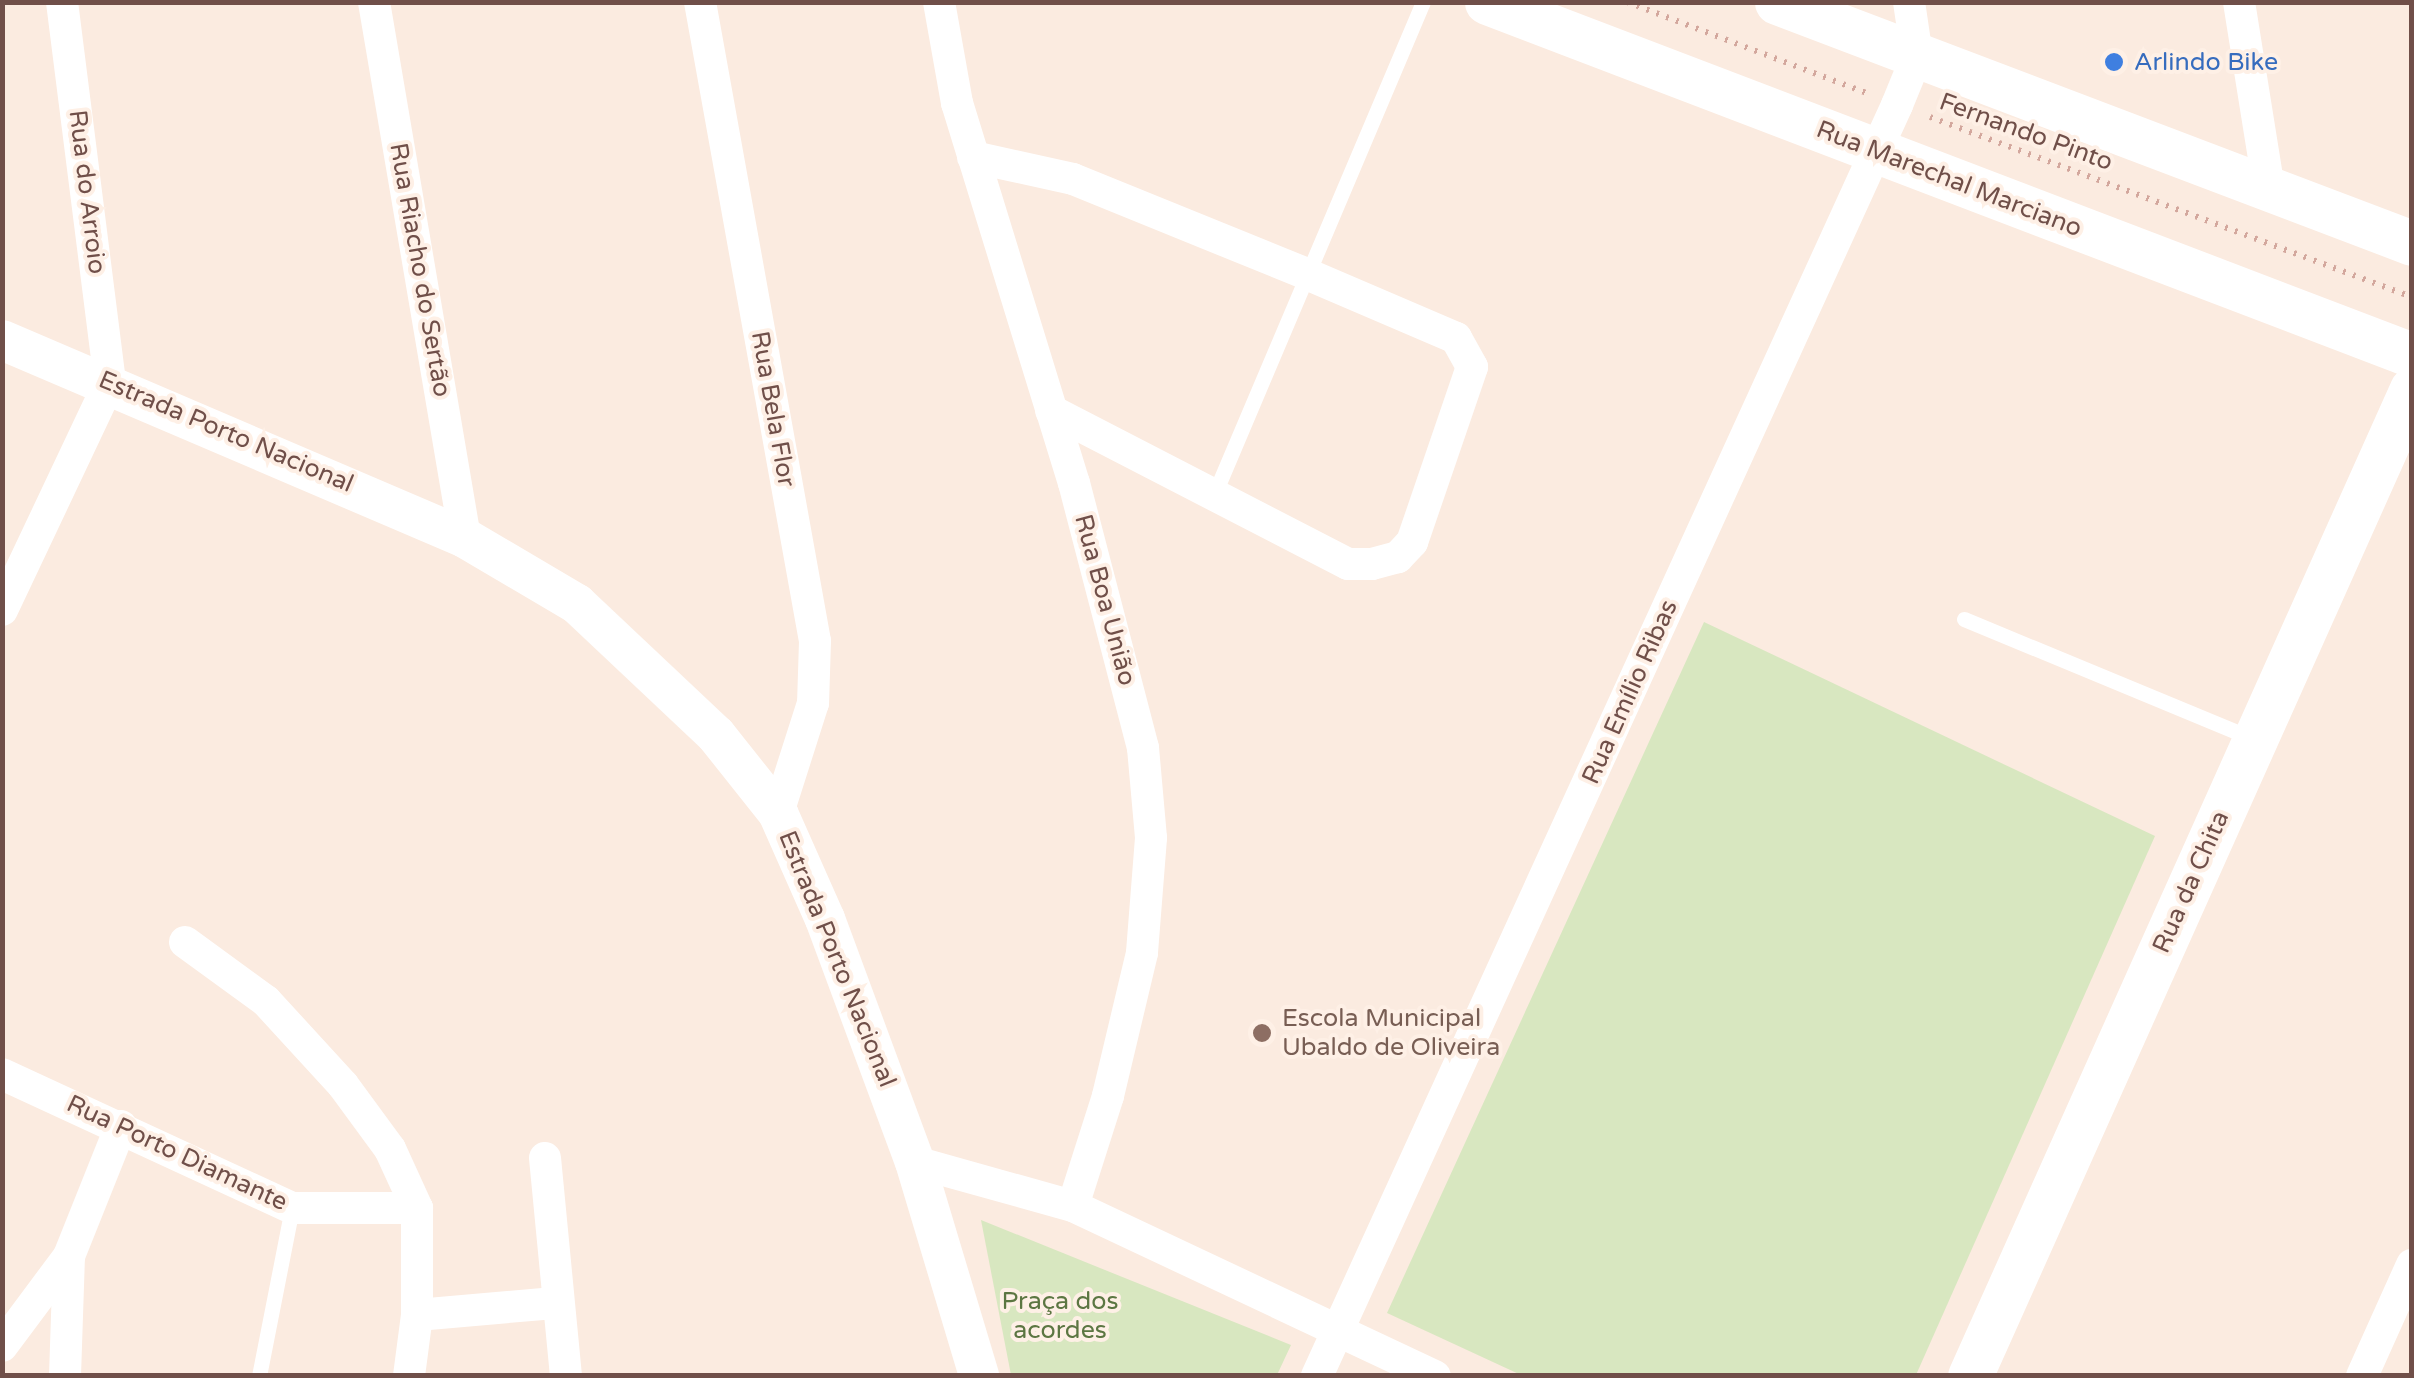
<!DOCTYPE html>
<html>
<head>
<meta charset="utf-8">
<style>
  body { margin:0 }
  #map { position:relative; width:2414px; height:1378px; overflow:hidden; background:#fbebe0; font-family:"Varela Round",sans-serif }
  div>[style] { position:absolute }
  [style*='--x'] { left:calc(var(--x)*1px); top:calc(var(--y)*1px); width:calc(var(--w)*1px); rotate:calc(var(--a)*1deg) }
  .green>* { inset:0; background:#d8e7c0 }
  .path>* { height:6px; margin-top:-3px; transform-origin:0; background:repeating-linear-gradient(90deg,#d3a79d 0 2.5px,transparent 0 10.5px) }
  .service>* { height:15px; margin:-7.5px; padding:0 7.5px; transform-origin:7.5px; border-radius:7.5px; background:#fff }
  .minor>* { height:32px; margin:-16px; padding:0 16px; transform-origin:16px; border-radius:16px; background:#fff }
  .tertiary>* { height:40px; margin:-20px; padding:0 20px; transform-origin:20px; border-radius:20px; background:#fff }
  .secondary>* { height:45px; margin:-22.5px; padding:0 22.5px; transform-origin:22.5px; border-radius:22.5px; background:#fff }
  .dots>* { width:28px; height:28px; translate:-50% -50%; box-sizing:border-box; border:5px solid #fef0e6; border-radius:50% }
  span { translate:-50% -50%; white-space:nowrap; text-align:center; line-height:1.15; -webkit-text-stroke:8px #fef0e6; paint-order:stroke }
  .shop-label { font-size:25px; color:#366cbe }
  .left { translate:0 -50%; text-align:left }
  .street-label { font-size:25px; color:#704f49 }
  .education-label { font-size:25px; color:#785e54 }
  .park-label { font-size:25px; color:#5c7642 }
  .frame { position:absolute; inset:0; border:5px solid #704f49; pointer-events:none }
</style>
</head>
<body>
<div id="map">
  <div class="green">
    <i style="clip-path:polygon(1704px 622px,2155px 836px,1916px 1375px,1521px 1375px,1387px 1313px)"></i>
    <i style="clip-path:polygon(981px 1220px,1291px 1345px,1277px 1375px,1011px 1375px)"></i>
  </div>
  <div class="path">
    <i style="--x:1627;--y:2;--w:257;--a:20.8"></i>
    <i style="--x:1930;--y:117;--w:515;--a:20.48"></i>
  </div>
  <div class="service">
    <i style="--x:1214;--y:495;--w:535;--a:-67.03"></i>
    <i style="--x:1964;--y:619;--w:311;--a:22.5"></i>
    <i style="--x:259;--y:1376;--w:171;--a:-78.9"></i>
  </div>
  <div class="minor">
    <i style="--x:374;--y:2;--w:544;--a:80.36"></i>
    <i style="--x:700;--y:2;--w:649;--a:79.8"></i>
    <i style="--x:815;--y:641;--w:62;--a:91.8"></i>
    <i style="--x:813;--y:703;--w:115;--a:107.7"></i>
    <i style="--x:939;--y:2;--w:103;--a:79.9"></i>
    <i style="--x:957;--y:103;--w:398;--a:72.9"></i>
    <i style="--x:1074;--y:483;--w:274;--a:75.4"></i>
    <i style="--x:1143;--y:748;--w:90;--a:84.9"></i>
    <i style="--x:1151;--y:838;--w:115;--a:94.5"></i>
    <i style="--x:1142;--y:953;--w:147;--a:103.4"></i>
    <i style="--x:1108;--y:1096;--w:115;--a:107.7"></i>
    <i style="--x:2239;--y:2;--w:189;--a:80.9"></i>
    <i style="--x:973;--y:157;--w:102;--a:12.4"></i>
    <i style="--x:1073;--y:179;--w:255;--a:22.1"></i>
    <i style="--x:1309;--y:275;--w:160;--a:23.2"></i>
    <i style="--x:1456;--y:338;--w:33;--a:61"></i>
    <i style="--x:1472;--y:367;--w:185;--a:108.9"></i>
    <i style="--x:1412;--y:542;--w:21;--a:133"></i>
    <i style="--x:1398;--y:557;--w:27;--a:165"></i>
    <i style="--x:1372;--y:564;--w:24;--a:180"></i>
    <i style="--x:1348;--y:564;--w:334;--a:-152.7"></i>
    <i style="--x:2;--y:610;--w:252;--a:-64.7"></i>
    <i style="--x:110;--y:382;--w:383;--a:-97.2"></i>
    <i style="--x:185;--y:942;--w:100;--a:36.1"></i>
    <i style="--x:266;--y:1001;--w:114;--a:47.5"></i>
    <i style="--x:343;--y:1085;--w:79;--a:53.7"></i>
    <i style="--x:390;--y:1149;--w:65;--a:65.4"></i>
    <i style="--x:417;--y:1208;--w:107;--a:90"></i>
    <i style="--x:417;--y:1315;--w:62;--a:97.5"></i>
    <i style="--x:2;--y:1074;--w:319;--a:24.8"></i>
    <i style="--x:292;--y:1208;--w:125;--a:0"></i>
    <i style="--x:545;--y:1158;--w:219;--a:84.5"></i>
    <i style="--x:915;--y:1162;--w:164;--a:15.6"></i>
    <i style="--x:1073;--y:1206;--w:400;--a:25.2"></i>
    <i style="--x:417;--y:1315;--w:138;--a:-5"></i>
    <i style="--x:2;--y:1346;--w:112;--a:-53.3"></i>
    <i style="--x:69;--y:1256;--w:140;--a:-68.2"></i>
    <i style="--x:65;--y:1376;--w:120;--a:-88.1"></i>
    <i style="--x:1317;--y:1376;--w:1397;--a:-65.47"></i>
    <i style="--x:1897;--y:105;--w:53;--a:-67.8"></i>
    <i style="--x:1917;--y:56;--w:55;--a:-98.4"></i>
    <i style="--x:2362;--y:1376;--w:122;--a:-65.8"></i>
  </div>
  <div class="tertiary">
    <i style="--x:2;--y:340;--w:504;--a:23.15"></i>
    <i style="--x:465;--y:538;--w:130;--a:30.5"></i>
    <i style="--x:577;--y:604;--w:191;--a:43.3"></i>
    <i style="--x:716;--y:735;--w:100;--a:51.5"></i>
    <i style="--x:778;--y:813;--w:116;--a:66.1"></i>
    <i style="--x:825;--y:919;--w:259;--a:69.7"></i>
    <i style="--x:915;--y:1162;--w:223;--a:73.3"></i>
  </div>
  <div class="secondary">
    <i style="--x:1487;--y:2;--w:990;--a:20.89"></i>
    <i style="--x:1777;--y:2;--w:679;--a:20.78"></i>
    <i style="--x:1970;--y:1376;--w:1081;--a:-65.88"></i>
  </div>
  <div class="dots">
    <i style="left:2114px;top:62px;background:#3f7fe0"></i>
    <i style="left:1262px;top:1033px;background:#8d6e63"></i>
  </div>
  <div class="shop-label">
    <span class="left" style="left:2134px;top:62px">Arlindo Bike</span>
  </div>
  <div class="street-label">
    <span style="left:2026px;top:132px;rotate:20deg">Fernando Pinto</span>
    <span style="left:1949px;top:179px;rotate:21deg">Rua Marechal Marciano</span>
    <span style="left:87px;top:192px;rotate:83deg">Rua do Arroio</span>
    <span style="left:420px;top:270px;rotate:80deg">Rua Riacho do Sertão</span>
    <span style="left:773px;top:409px;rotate:80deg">Rua Bela Flor</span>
    <span style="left:226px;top:432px;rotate:23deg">Estrada Porto Nacional</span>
    <span style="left:1105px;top:600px;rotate:75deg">Rua Boa União</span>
    <span style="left:1630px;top:692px;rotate:-66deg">Rua Emílio Ribas</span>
    <span style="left:2191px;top:882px;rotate:-66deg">Rua da Chita</span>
    <span style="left:837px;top:959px;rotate:68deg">Estrada Porto Nacional</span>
    <span style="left:177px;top:1153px;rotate:25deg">Rua Porto Diamante</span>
  </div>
  <div class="education-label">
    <span class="left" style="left:1282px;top:1033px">Escola Municipal<br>Ubaldo de Oliveira</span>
  </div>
  <div class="park-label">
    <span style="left:1060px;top:1316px">Praça dos<br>acordes</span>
  </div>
  <div class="frame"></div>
</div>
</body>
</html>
